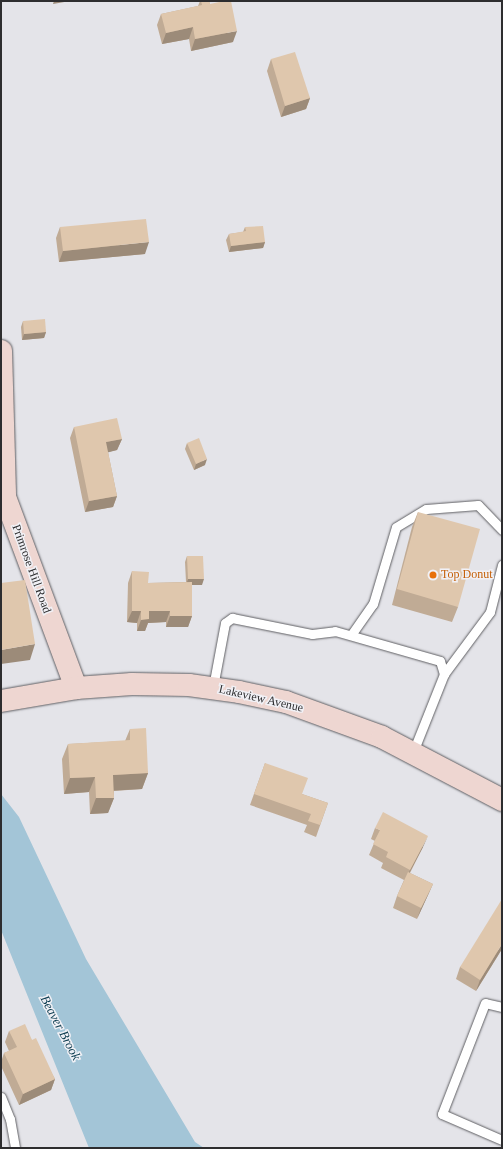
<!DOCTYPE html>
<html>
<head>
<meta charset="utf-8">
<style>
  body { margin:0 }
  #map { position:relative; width:503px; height:1149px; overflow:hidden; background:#e4e4e9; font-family:"Times New Roman",serif }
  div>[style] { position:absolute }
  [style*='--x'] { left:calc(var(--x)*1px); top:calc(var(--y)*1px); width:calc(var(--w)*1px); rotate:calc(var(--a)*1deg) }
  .water>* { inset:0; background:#a3c5d7 }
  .roads { filter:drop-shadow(0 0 1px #5f5f63) drop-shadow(0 0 1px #5f5f63) }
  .lane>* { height:9px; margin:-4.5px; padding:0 4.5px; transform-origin:4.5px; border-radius:4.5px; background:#fff }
  .secondary>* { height:22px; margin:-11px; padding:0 11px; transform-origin:11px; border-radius:11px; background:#eed6d1 }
  .wall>* { inset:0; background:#c0ab95 }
  .shaded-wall>* { inset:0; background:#9c8b79 }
  .building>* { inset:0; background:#dfc7ad }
  .dots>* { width:11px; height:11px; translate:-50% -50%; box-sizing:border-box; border:2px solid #f1f1f6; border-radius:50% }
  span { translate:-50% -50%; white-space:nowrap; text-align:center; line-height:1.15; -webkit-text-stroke:3px #f1f1f6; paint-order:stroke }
  .street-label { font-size:12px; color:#2d2d2f }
  .food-label { font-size:12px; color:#c56008 }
  .left { translate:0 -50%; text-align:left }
  .water-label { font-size:13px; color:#0b3b4f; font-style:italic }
  .frame { position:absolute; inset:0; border:2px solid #2d2d2f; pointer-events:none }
</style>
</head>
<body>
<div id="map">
  <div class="water">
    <i style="clip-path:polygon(1px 794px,19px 817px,86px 959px,195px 1142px,204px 1148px,89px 1148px,1px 930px)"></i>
  </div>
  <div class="roads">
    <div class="lane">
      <i style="--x:351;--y:635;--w:38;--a:-55"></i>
      <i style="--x:373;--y:604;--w:80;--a:-73.4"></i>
      <i style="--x:396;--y:527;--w:35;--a:-31"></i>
      <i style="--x:426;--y:509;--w:52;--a:-4.4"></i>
      <i style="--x:478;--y:505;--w:35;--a:46"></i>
      <i style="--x:444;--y:674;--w:77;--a:-53.4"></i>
      <i style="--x:490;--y:612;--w:49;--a:-75.7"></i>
      <i style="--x:213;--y:687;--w:65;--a:-79.4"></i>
      <i style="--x:225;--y:623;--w:9;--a:-36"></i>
      <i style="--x:232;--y:618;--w:82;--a:11.3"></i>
      <i style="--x:312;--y:634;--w:23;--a:-7"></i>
      <i style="--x:335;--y:631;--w:109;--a:15.9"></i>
      <i style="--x:440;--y:661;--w:14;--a:73"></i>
      <i style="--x:444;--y:674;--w:84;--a:111.7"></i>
      <i style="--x:502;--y:1007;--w:17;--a:-167"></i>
      <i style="--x:485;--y:1003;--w:119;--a:111.2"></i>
      <i style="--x:442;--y:1114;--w:65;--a:23.4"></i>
      <i style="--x:1;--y:1097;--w:24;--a:68"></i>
      <i style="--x:10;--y:1119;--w:29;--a:80"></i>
    </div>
    <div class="secondary">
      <i style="--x:1;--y:351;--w:146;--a:88.4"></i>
      <i style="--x:5;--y:497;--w:204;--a:69.6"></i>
      <i style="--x:1;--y:701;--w:76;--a:-9.8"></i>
      <i style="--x:76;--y:688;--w:56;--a:-4.1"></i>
      <i style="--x:132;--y:684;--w:57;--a:1"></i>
      <i style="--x:189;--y:685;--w:50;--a:8"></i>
      <i style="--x:239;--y:692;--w:48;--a:12"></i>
      <i style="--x:286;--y:702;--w:102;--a:20"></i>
      <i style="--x:382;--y:737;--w:136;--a:27.7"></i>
    </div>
  </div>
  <div class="wall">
    <i style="clip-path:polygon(200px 1px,209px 1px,210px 4px,233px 42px,191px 51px,189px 39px,162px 44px,157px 25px,161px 14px,198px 6px)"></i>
    <i style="clip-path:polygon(271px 59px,310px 98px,306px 109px,281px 117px,267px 71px)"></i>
    <i style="clip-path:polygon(60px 227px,145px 254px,59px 262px,56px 238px)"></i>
    <i style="clip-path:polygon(245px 227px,265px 242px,263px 248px,229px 252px,226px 240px,229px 234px,243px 232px)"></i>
    <i style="clip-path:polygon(23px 321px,46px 332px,44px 338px,22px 340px,21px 327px)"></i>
    <i style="clip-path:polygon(74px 427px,122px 439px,117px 450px,108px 452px,117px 496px,113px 507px,85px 512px,70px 438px)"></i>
    <i style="clip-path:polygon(187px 443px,205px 465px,194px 470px,185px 449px)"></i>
    <i style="clip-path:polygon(418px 512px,458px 607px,452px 622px,392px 605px,412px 527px)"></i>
    <i style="clip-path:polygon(187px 556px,202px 585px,192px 585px,192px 616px,188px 627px,166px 627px,166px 622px,148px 623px,145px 631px,137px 631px,137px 623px,127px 622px,128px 583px,132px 571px,148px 583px,186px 582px,185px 562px)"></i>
    <i style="clip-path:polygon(130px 729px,148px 773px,142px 789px,114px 791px,114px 798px,108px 813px,90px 814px,89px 792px,64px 794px,62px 759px,68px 744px,125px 741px)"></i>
    <i style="clip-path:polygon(265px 763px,302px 794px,328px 803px,316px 837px,304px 832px,307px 825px,250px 805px)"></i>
    <i style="clip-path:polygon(375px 828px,423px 847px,410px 873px,433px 884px,428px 895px,417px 919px,393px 908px,397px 896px,404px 880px,381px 868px,383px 863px,369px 855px,375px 841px,371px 839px)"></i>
    <i style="clip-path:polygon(502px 949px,476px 991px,456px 979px,460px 967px)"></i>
    <i style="clip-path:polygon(9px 1031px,32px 1040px,55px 1079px,51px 1090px,19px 1105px,1px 1066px,1px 1062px,4px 1053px,9px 1051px,5px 1042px)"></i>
  </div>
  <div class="shaded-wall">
    <i style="clip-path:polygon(54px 1px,70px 1px,53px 4px)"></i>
    <i style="clip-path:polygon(193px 27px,189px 39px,162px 44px,166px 33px)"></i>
    <i style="clip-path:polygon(237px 31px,233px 42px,191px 51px,195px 39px)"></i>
    <i style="clip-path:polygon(310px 98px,306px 109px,281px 117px,285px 106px)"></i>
    <i style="clip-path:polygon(149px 242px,145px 254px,59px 262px,63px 251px)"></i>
    <i style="clip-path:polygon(265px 242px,263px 248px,229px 252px,231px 246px)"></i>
    <i style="clip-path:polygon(46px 332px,44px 338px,22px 340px,24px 334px)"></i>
    <i style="clip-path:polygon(122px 439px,117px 450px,102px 454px,106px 442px)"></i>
    <i style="clip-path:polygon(207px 459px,205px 465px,194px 470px,196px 464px)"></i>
    <i style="clip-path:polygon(117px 496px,113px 507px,85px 512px,89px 501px)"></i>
    <i style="clip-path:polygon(188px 579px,204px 579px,202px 585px,186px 585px)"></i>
    <i style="clip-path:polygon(132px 611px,141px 611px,137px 623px,127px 622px)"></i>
    <i style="clip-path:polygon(149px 611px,170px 611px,166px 622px,148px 623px,145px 631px,137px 631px,141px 620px)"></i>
    <i style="clip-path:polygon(170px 616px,192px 616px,188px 627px,166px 627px)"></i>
    <i style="clip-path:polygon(35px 644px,30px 660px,1px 664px,1px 650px)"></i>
    <i style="clip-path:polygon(148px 773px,142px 789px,107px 791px,113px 775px)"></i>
    <i style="clip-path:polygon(95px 777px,89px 792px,64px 794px,70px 778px)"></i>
    <i style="clip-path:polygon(96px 798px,114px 798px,108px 813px,90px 814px)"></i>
    <i style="clip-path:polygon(428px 836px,423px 847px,405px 881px,410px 870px)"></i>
    <i style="clip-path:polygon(433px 884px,428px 895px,417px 919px,421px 908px)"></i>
    <i style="clip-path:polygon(502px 944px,502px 949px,476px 991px,480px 980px)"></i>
    <i style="clip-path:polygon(55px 1079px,51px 1090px,19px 1105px,23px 1094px)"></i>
  </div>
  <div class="building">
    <i style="clip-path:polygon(201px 1px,209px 1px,210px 4px,224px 1px,231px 1px,237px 31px,195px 39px,193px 27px,166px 33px,161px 14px,202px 5px)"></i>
    <i style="clip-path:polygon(295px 52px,310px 98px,285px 106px,271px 59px)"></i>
    <i style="clip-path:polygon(146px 219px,149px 242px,63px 251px,60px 227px)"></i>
    <i style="clip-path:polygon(263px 226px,265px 242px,231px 246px,229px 234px,246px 231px,245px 227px)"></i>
    <i style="clip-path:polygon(45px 319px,46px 332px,24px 334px,23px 321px)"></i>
    <i style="clip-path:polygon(117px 418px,122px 439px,106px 442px,117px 496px,89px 501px,74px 427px)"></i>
    <i style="clip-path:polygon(199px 438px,207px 459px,196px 464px,187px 443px)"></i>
    <i style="clip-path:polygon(418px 512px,480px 529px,458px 607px,397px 589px)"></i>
    <i style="clip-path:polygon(187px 556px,203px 556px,204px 579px,188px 579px)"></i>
    <i style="clip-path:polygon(132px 571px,149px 572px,148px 583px,192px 582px,192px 616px,170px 616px,170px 611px,149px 611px,149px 619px,141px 620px,141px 611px,132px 611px)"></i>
    <i style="clip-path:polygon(25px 580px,35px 644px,1px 650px,1px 583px)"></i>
    <i style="clip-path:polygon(146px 728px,148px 773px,113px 775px,114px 798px,96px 798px,95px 777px,70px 778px,68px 744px,130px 740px,130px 729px)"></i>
    <i style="clip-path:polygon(265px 763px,308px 778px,302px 794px,328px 803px,320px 825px,308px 821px,311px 814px,254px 794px)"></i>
    <i style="clip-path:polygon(383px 812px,428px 836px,410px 870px,386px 857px,388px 852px,373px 844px,380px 830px,375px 828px)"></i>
    <i style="clip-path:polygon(408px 872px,433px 884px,421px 908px,397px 896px)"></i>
    <i style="clip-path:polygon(502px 899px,502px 944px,480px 980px,460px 967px)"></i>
    <i style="clip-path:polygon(25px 1024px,32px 1040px,36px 1038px,55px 1079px,23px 1094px,4px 1053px,17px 1047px,9px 1031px)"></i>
  </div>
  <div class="dots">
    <i style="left:433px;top:575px;background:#e8710a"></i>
  </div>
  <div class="street-label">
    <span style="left:31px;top:569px;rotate:70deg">Primrose Hill Road</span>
    <span style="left:261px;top:699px;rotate:13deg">Lakeview Avenue</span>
  </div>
  <div class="food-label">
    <span class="left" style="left:441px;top:575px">Top Donut</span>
  </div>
  <div class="water-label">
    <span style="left:60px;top:1028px;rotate:62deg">Beaver Brook</span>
  </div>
  <div class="frame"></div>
</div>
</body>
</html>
